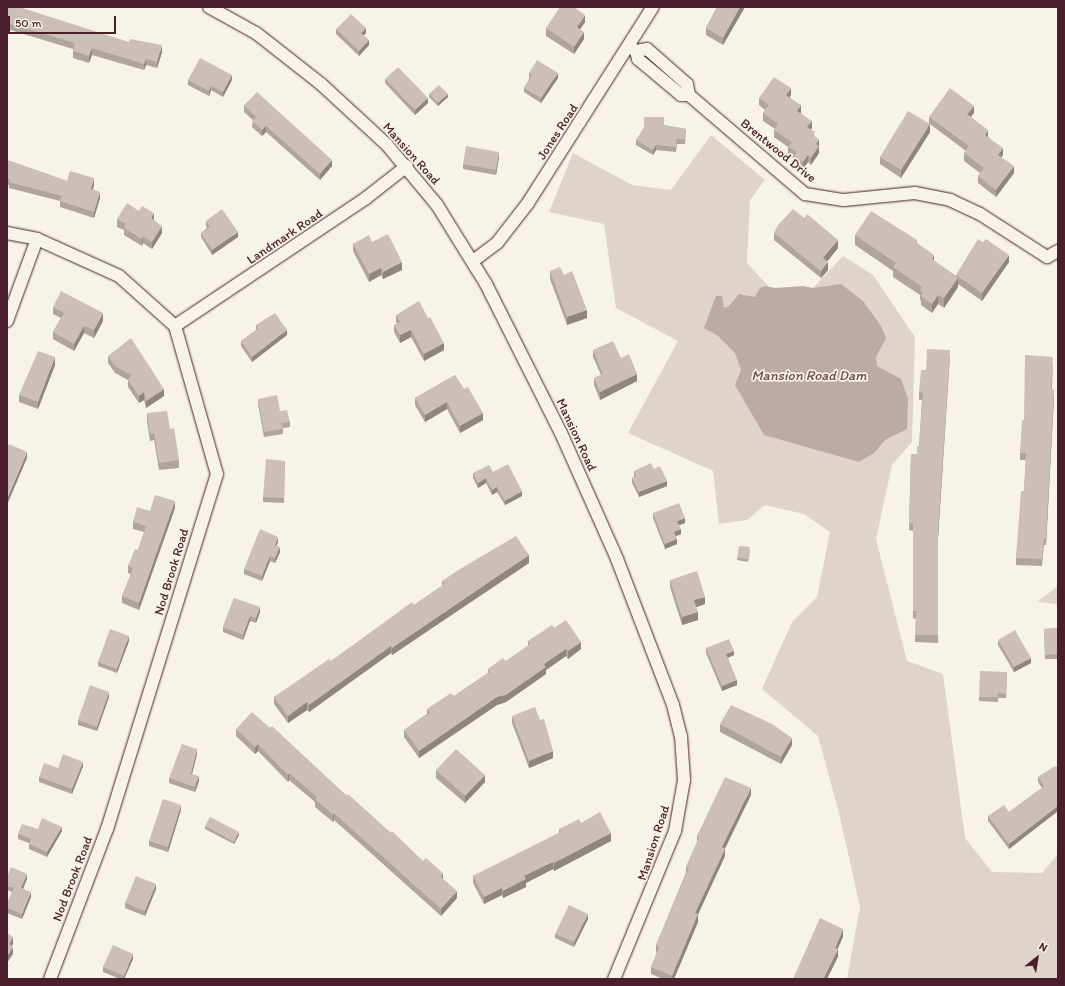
<!DOCTYPE html>
<html>
<head>
<meta charset="utf-8">
<style>
  body { margin:0 }
  #map { position:relative; width:1065px; height:986px; overflow:hidden; background:#f7f3e8; font-family:Itim,sans-serif }
  div>[style] { position:absolute }
  [style*='--x'] { left:calc(var(--x)*1px); top:calc(var(--y)*1px); width:calc(var(--w)*1px); rotate:calc(var(--a)*1deg) }
  .green>* { inset:0; background:#ded4cc }
  .water>* { inset:0; background:#bcaaa7 }
  .roads { filter:drop-shadow(0 0 1px #4a1f2b) drop-shadow(0 0 1px #4a1f2b) }
  .street>* { height:12px; margin:-6px; padding:0 6px; transform-origin:6px; border-radius:6px; background:#f7f3e8 }
  .wall>* { inset:0; background:#afa49f }
  .shaded-wall>* { inset:0; background:#8f8682 }
  .building>* { inset:0; background:#ccbfb9 }
  span { translate:-50% -50%; white-space:nowrap; text-align:center; line-height:1.15; -webkit-text-stroke:3.5px #f7f3e8; paint-order:stroke }
  .street-label { font-size:13px; color:#4a1f2b }
  .water-label { font-size:14px; color:#6c4950; font-style:italic }
  .frame { position:absolute; inset:0; border:8px solid #4a1f2b; pointer-events:none }
  .north { position:absolute; left:1017px; top:938px; width:40px; height:40px; -webkit-text-stroke:3px #f7f3e8; paint-order:stroke; rotate:30deg; font-size:11px; font-weight:700; line-height:16px; text-align:center; color:#4a1f2b }
  .north::after { content:''; display:block; margin:auto; width:14px; height:18px; background:#4a1f2b; clip-path:polygon(50% 0,100% 100%,50% 72%,0 100%) }
  .scale { position:absolute; left:8px; top:16px; width:108px; height:18px; box-sizing:border-box; border:2px solid #4a1f2b; border-top:0; padding-left:5px; font-size:12px; line-height:14px; white-space:nowrap; color:#4a1f2b; -webkit-text-stroke:3px #f7f3e8; paint-order:stroke }
</style>
</head>
<body>
<div id="map">
  <div class="green">
    <i style="clip-path:polygon(711px 135px,765px 180px,750px 200px,747px 263px,770px 288px,813px 288px,843px 256px,873px 275px,915px 337px,912px 442px,892px 465px,876px 539px,907px 661px,943px 674px,965px 838px,992px 872px,1042px 873px,1058px 854px,1058px 979px,847px 979px,860px 907px,839px 813px,818px 736px,762px 689px,792px 622px,817px 597px,830px 532px,804px 514px,765px 505px,747px 520px,719px 524px,713px 471px,628px 433px,678px 341px,616px 308px,604px 224px,549px 212px,573px 153px,632px 185px,671px 190px)"></i>
    <i style="clip-path:polygon(1058px 586px,1058px 604px,1037px 602px)"></i>
  </div>
  <div class="water">
    <i style="clip-path:polygon(841px 284px,863px 301px,881px 326px,886px 338px,876px 357px,877px 366px,901px 379px,908px 399px,907px 429px,885px 440px,874px 453px,859px 462px,764px 435px,735px 385px,741px 370px,735px 353px,718px 336px,704px 328px,716px 296px,722px 296px,724px 308px,729px 306px,739px 294px,755px 297px,760px 288px,765px 286px,775px 288px,803px 286px,813px 288px)"></i>
  </div>
  <div class="roads">
    <div class="street">
      <i style="--x:209;--y:7;--w:54;--a:29"></i>
      <i style="--x:256;--y:33;--w:83;--a:38.1"></i>
      <i style="--x:321;--y:84;--w:90;--a:42.7"></i>
      <i style="--x:387;--y:145;--w:78;--a:50.2"></i>
      <i style="--x:437;--y:205;--w:93;--a:58.2"></i>
      <i style="--x:486;--y:284;--w:167;--a:63.3"></i>
      <i style="--x:561;--y:433;--w:138;--a:66"></i>
      <i style="--x:617;--y:559;--w:156;--a:69"></i>
      <i style="--x:673;--y:705;--w:32;--a:76"></i>
      <i style="--x:681;--y:736;--w:44;--a:86.1"></i>
      <i style="--x:684;--y:780;--w:52;--a:100"></i>
      <i style="--x:675;--y:831;--w:160;--a:112.4"></i>
      <i style="--x:630;--y:47;--w:7;--a:34"></i>
      <i style="--x:636;--y:51;--w:11;--a:-10"></i>
      <i style="--x:647;--y:49;--w:53;--a:41.2"></i>
      <i style="--x:687;--y:84;--w:11;--a:80"></i>
      <i style="--x:636;--y:51;--w:8;--a:76"></i>
      <i style="--x:638;--y:59;--w:56;--a:39.9"></i>
      <i style="--x:681;--y:95;--w:8;--a:0"></i>
      <i style="--x:689;--y:95;--w:153;--a:40.5"></i>
      <i style="--x:805;--y:194;--w:39;--a:9"></i>
      <i style="--x:844;--y:200;--w:71;--a:-5.6"></i>
      <i style="--x:915;--y:193;--w:36;--a:11"></i>
      <i style="--x:950;--y:200;--w:33;--a:25"></i>
      <i style="--x:980;--y:214;--w:80;--a:32.7"></i>
      <i style="--x:1047;--y:257;--w:13;--a:-29"></i>
      <i style="--x:7;--y:233;--w:31;--a:11"></i>
      <i style="--x:37;--y:239;--w:90;--a:24.3"></i>
      <i style="--x:119;--y:276;--w:75;--a:41.8"></i>
      <i style="--x:175;--y:326;--w:154;--a:74.2"></i>
      <i style="--x:217;--y:474;--w:372;--a:107.2"></i>
      <i style="--x:107;--y:829;--w:160;--a:110.8"></i>
      <i style="--x:473;--y:261;--w:30;--a:-37"></i>
      <i style="--x:497;--y:243;--w:51;--a:-52.2"></i>
      <i style="--x:528;--y:203;--w:232;--a:-57.5"></i>
      <i style="--x:7;--y:321;--w:87;--a:-69.9"></i>
      <i style="--x:175;--y:326;--w:230;--a:-33.8"></i>
      <i style="--x:366;--y:198;--w:52;--a:-38"></i>
    </div>
  </div>
  <div class="wall">
    <i style="clip-path:polygon(7px 7px,162px 52px,157px 68px,146px 65px,144px 70px,92px 55px,89px 63px,73px 58px,73px 49px,7px 29px)"></i>
    <i style="clip-path:polygon(717px 7px,745px 7px,723px 45px,706px 35px,706px 28px)"></i>
    <i style="clip-path:polygon(585px 22px,580px 29px,584px 39px,574px 54px,546px 36px,546px 28px)"></i>
    <i style="clip-path:polygon(336px 29px,366px 33px,364px 35px,369px 45px,359px 56px,336px 34px)"></i>
    <i style="clip-path:polygon(529px 73px,558px 78px,541px 103px,524px 92px,524px 88px,529px 79px)"></i>
    <i style="clip-path:polygon(385px 79px,428px 103px,415px 115px,385px 83px)"></i>
    <i style="clip-path:polygon(188px 80px,232px 80px,223px 97px,211px 90px,209px 96px,188px 85px)"></i>
    <i style="clip-path:polygon(429px 94px,448px 97px,438px 106px,429px 97px)"></i>
    <i style="clip-path:polygon(791px 95px,790px 97px,801px 112px,801px 113px,812px 128px,811px 129px,815px 137px,819px 140px,819px 153px,811px 165px,808px 162px,803px 169px,794px 163px,794px 158px,788px 154px,788px 147px,774px 137px,774px 130px,775px 129px,763px 121px,763px 113px,765px 110px,759px 105px,759px 98px)"></i>
    <i style="clip-path:polygon(244px 105px,332px 166px,320px 180px,266px 132px,262px 136px,252px 127px,253px 120px,244px 112px)"></i>
    <i style="clip-path:polygon(974px 113px,971px 117px,988px 137px,1003px 155px,1001px 157px,1014px 173px,996px 197px,978px 183px,978px 176px,980px 173px,964px 161px,964px 153px,966px 151px,930px 124px,930px 132px,901px 178px,880px 164px,880px 157px,929px 124px,929px 117px)"></i>
    <i style="clip-path:polygon(664px 125px,686px 129px,685px 144px,677px 144px,676px 152px,656px 150px,653px 155px,636px 145px,636px 140px)"></i>
    <i style="clip-path:polygon(499px 157px,496px 175px,463px 169px,463px 164px)"></i>
    <i style="clip-path:polygon(7px 160px,67px 181px,94px 185px,93px 189px,100px 198px,94px 218px,60px 207px,60px 201px,9px 188px,9px 185px,7px 185px)"></i>
    <i style="clip-path:polygon(117px 219px,154px 221px,162px 233px,152px 249px,143px 243px,142px 246px,124px 235px,124px 230px,117px 227px)"></i>
    <i style="clip-path:polygon(206px 221px,238px 237px,212px 255px,201px 237px,201px 233px,207px 228px,206px 226px)"></i>
    <i style="clip-path:polygon(774px 233px,838px 248px,827px 262px,828px 270px,821px 278px,774px 240px)"></i>
    <i style="clip-path:polygon(855px 235px,917px 243px,934px 261px,956px 276px,956px 275px,1009px 262px,982px 301px,958px 284px,958px 287px,944px 308px,938px 304px,932px 313px,921px 305px,921px 301px,920px 300px,920px 295px,893px 277px,893px 271px,855px 245px)"></i>
    <i style="clip-path:polygon(372px 242px,402px 270px,383px 279px,381px 275px,369px 282px,353px 251px,353px 244px)"></i>
    <i style="clip-path:polygon(550px 271px,564px 275px,587px 318px,567px 325px,550px 279px)"></i>
    <i style="clip-path:polygon(53px 307px,103px 321px,94px 338px,84px 333px,74px 351px,53px 339px,53px 332px,61px 318px,53px 314px)"></i>
    <i style="clip-path:polygon(396px 315px,428px 318px,444px 350px,424px 361px,411px 337px,400px 343px,394px 332px,394px 325px,397px 324px,396px 322px)"></i>
    <i style="clip-path:polygon(256px 325px,287px 335px,252px 362px,241px 346px,241px 341px,256px 330px)"></i>
    <i style="clip-path:polygon(593px 350px,637px 381px,600px 400px,594px 385px,594px 378px,601px 375px,593px 357px)"></i>
    <i style="clip-path:polygon(108px 356px,164px 396px,146px 408px,144px 400px,139px 403px,128px 387px,128px 380px,115px 373px,108px 363px)"></i>
    <i style="clip-path:polygon(950px 357px,938px 538px,938px 643px,915px 642px,916px 619px,913px 618px,913px 531px,909px 530px,911px 454px,917px 454px,919px 446px,922px 400px,919px 400px,919px 392px,926px 370px)"></i>
    <i style="clip-path:polygon(1053px 364px,1052px 389px,1054px 396px,1046px 545px,1044px 545px,1042px 566px,1016px 565px,1016px 558px,1024px 491px,1026px 460px,1020px 460px,1020px 453px,1024px 420px)"></i>
    <i style="clip-path:polygon(55px 365px,38px 409px,19px 402px,19px 395px)"></i>
    <i style="clip-path:polygon(455px 375px,483px 420px,460px 433px,447px 409px,425px 422px,415px 405px,415px 398px)"></i>
    <i style="clip-path:polygon(258px 399px,280px 411px,290px 422px,290px 427px,283px 428px,283px 434px,264px 437px,258px 404px)"></i>
    <i style="clip-path:polygon(147px 413px,170px 429px,179px 460px,179px 468px,159px 470px,154px 440px,150px 441px,147px 421px)"></i>
    <i style="clip-path:polygon(285px 461px,284px 503px,263px 502px,263px 497px)"></i>
    <i style="clip-path:polygon(654px 469px,667px 486px,639px 497px,632px 483px,632px 478px,634px 477px,634px 471px)"></i>
    <i style="clip-path:polygon(493px 472px,522px 496px,505px 505px,497px 492px,492px 495px,486px 483px,478px 488px,473px 478px,473px 473px)"></i>
    <i style="clip-path:polygon(175px 508px,139px 610px,122px 603px,122px 596px,131px 574px,128px 573px,128px 566px,138px 550px,144px 532px,133px 529px,133px 522px,150px 511px)"></i>
    <i style="clip-path:polygon(653px 513px,685px 523px,679px 525px,681px 534px,676px 536px,677px 544px,665px 549px,653px 518px)"></i>
    <i style="clip-path:polygon(278px 542px,276px 546px,280px 552px,275px 563px,270px 561px,262px 581px,244px 574px,244px 569px)"></i>
    <i style="clip-path:polygon(750px 550px,748px 562px,737px 560px,737px 558px)"></i>
    <i style="clip-path:polygon(529px 563px,392px 655px,391px 653px,309px 712px,307px 710px,288px 723px,274px 704px,274px 697px,331px 661px,442px 586px,442px 581px)"></i>
    <i style="clip-path:polygon(670px 580px,705px 604px,696px 607px,698px 620px,682px 625px,670px 587px)"></i>
    <i style="clip-path:polygon(234px 598px,260px 612px,256px 623px,250px 621px,243px 640px,223px 632px,223px 627px)"></i>
    <i style="clip-path:polygon(554px 628px,581px 649px,568px 659px,566px 656px,546px 670px,546px 674px,506px 702px,497px 705px,419px 758px,404px 737px,404px 730px,427px 714px,427px 709px,454px 696px,488px 673px,488px 669px,506px 661px,528px 646px,528px 641px)"></i>
    <i style="clip-path:polygon(1058px 628px,1058px 659px,1045px 659px,1044px 629px)"></i>
    <i style="clip-path:polygon(998px 640px,1031px 663px,1014px 672px,998px 645px)"></i>
    <i style="clip-path:polygon(129px 641px,117px 673px,98px 666px,98px 662px)"></i>
    <i style="clip-path:polygon(706px 648px,734px 655px,728px 658px,737px 685px,722px 691px,706px 653px)"></i>
    <i style="clip-path:polygon(1007px 672px,1006px 698px,998px 698px,998px 702px,979px 701px,979px 697px)"></i>
    <i style="clip-path:polygon(109px 697px,97px 731px,78px 725px,78px 720px)"></i>
    <i style="clip-path:polygon(512px 716px,553px 758px,529px 768px,512px 723px)"></i>
    <i style="clip-path:polygon(720px 724px,792px 745px,781px 764px,720px 732px)"></i>
    <i style="clip-path:polygon(270px 728px,347px 796px,391px 833px,443px 879px,457px 898px,441px 916px,334px 820px,333px 822px,315px 807px,315px 802px,289px 780px,288px 782px,258px 751px,255px 754px,236px 736px,236px 729px)"></i>
    <i style="clip-path:polygon(197px 754px,192px 774px,199px 781px,195px 792px,169px 783px,169px 778px)"></i>
    <i style="clip-path:polygon(83px 766px,72px 794px,39px 782px,39px 777px)"></i>
    <i style="clip-path:polygon(1058px 766px,1058px 811px,1009px 849px,988px 821px,988px 816px,1009px 812px,1042px 788px,1038px 782px,1038px 777px)"></i>
    <i style="clip-path:polygon(436px 770px,485px 782px,465px 803px,436px 778px)"></i>
    <i style="clip-path:polygon(751px 795px,725px 849px,725px 856px,698px 914px,698px 922px,674px 979px,663px 979px,651px 974px,651px 967px,657px 953px,656px 952px,656px 945px,686px 873px,686px 867px,697px 843px,697px 836px)"></i>
    <i style="clip-path:polygon(181px 810px,168px 852px,149px 846px,149px 841px)"></i>
    <i style="clip-path:polygon(581px 823px,611px 841px,554px 871px,553px 869px,526px 883px,526px 887px,503px 898px,502px 895px,484px 904px,473px 883px,473px 876px,559px 833px,559px 829px)"></i>
    <i style="clip-path:polygon(205px 826px,239px 835px,234px 844px,205px 829px)"></i>
    <i style="clip-path:polygon(38px 829px,62px 831px,47px 857px,29px 849px,29px 843px,18px 839px,18px 834px)"></i>
    <i style="clip-path:polygon(7px 877px,27px 879px,23px 889px,31px 897px,22px 919px,7px 913px,7px 904px,12px 892px,7px 890px)"></i>
    <i style="clip-path:polygon(156px 889px,145px 916px,125px 908px,125px 903px)"></i>
    <i style="clip-path:polygon(588px 919px,574px 947px,555px 938px,555px 934px)"></i>
    <i style="clip-path:polygon(133px 959px,124px 979px,120px 979px,103px 972px,103px 967px)"></i>
  </div>
  <div class="shaded-wall">
    <i style="clip-path:polygon(740px 7px,745px 7px,723px 45px,723px 38px)"></i>
    <i style="clip-path:polygon(585px 15px,585px 22px,577px 34px,577px 27px)"></i>
    <i style="clip-path:polygon(366px 28px,366px 33px,361px 38px,361px 33px)"></i>
    <i style="clip-path:polygon(584px 32px,584px 39px,574px 54px,574px 47px)"></i>
    <i style="clip-path:polygon(369px 40px,369px 45px,359px 56px,359px 51px)"></i>
    <i style="clip-path:polygon(162px 45px,162px 52px,157px 68px,157px 62px)"></i>
    <i style="clip-path:polygon(92px 48px,92px 55px,89px 63px,89px 56px)"></i>
    <i style="clip-path:polygon(146px 59px,146px 65px,144px 70px,144px 64px)"></i>
    <i style="clip-path:polygon(558px 73px,558px 78px,541px 103px,541px 98px)"></i>
    <i style="clip-path:polygon(232px 75px,232px 80px,223px 97px,223px 92px)"></i>
    <i style="clip-path:polygon(211px 86px,211px 90px,209px 96px,209px 91px)"></i>
    <i style="clip-path:polygon(791px 88px,791px 95px,786px 102px,786px 95px)"></i>
    <i style="clip-path:polygon(448px 94px,448px 97px,438px 106px,438px 103px)"></i>
    <i style="clip-path:polygon(428px 98px,428px 103px,415px 115px,415px 110px)"></i>
    <i style="clip-path:polygon(801px 105px,801px 112px,797px 118px,797px 111px)"></i>
    <i style="clip-path:polygon(974px 106px,974px 113px,967px 121px,967px 114px)"></i>
    <i style="clip-path:polygon(812px 121px,812px 128px,807px 134px,807px 127px)"></i>
    <i style="clip-path:polygon(930px 124px,930px 132px,901px 178px,901px 170px)"></i>
    <i style="clip-path:polygon(266px 126px,266px 132px,262px 136px,262px 130px)"></i>
    <i style="clip-path:polygon(988px 130px,988px 137px,985px 142px,985px 135px)"></i>
    <i style="clip-path:polygon(819px 140px,819px 153px,811px 165px,811px 158px,816px 144px)"></i>
    <i style="clip-path:polygon(656px 145px,656px 150px,653px 155px,653px 150px)"></i>
    <i style="clip-path:polygon(1003px 148px,1003px 155px,998px 162px,998px 155px)"></i>
    <i style="clip-path:polygon(499px 152px,499px 157px,496px 175px,496px 170px)"></i>
    <i style="clip-path:polygon(808px 155px,808px 162px,803px 169px,803px 162px)"></i>
    <i style="clip-path:polygon(332px 160px,332px 166px,320px 180px,320px 174px)"></i>
    <i style="clip-path:polygon(1014px 166px,1014px 173px,996px 197px,996px 190px)"></i>
    <i style="clip-path:polygon(94px 178px,94px 185px,91px 195px,91px 189px)"></i>
    <i style="clip-path:polygon(100px 192px,100px 198px,94px 218px,94px 212px)"></i>
    <i style="clip-path:polygon(154px 213px,154px 221px,151px 218px)"></i>
    <i style="clip-path:polygon(162px 226px,162px 233px,152px 249px,152px 242px)"></i>
    <i style="clip-path:polygon(238px 232px,238px 237px,212px 255px,212px 250px)"></i>
    <i style="clip-path:polygon(143px 236px,143px 243px,142px 246px,142px 239px)"></i>
    <i style="clip-path:polygon(838px 240px,838px 248px,823px 266px,823px 258px)"></i>
    <i style="clip-path:polygon(934px 255px,934px 265px,932px 259px)"></i>
    <i style="clip-path:polygon(1009px 255px,1009px 262px,982px 301px,982px 293px)"></i>
    <i style="clip-path:polygon(402px 262px,402px 270px,383px 279px,383px 272px)"></i>
    <i style="clip-path:polygon(828px 262px,828px 270px,821px 278px,821px 271px)"></i>
    <i style="clip-path:polygon(381px 268px,381px 275px,369px 282px,369px 274px)"></i>
    <i style="clip-path:polygon(958px 278px,958px 287px,944px 308px,944px 298px)"></i>
    <i style="clip-path:polygon(938px 295px,938px 304px,932px 313px,932px 304px)"></i>
    <i style="clip-path:polygon(587px 310px,587px 318px,567px 325px,567px 317px)"></i>
    <i style="clip-path:polygon(103px 313px,103px 321px,94px 338px,94px 330px)"></i>
    <i style="clip-path:polygon(84px 326px,84px 333px,74px 351px,74px 344px)"></i>
    <i style="clip-path:polygon(287px 330px,287px 335px,252px 362px,252px 357px)"></i>
    <i style="clip-path:polygon(411px 330px,411px 337px,400px 343px,400px 335px)"></i>
    <i style="clip-path:polygon(444px 343px,444px 350px,424px 361px,424px 354px)"></i>
    <i style="clip-path:polygon(950px 350px,938px 538px,938px 643px,938px 531px)"></i>
    <i style="clip-path:polygon(55px 357px,55px 365px,38px 409px,38px 402px)"></i>
    <i style="clip-path:polygon(637px 374px,637px 381px,600px 400px,600px 392px)"></i>
    <i style="clip-path:polygon(164px 389px,164px 396px,146px 408px,146px 401px)"></i>
    <i style="clip-path:polygon(1054px 389px,1054px 396px,1046px 545px,1046px 538px)"></i>
    <i style="clip-path:polygon(144px 392px,144px 400px,139px 403px,139px 396px)"></i>
    <i style="clip-path:polygon(447px 402px,447px 409px,425px 422px,425px 415px)"></i>
    <i style="clip-path:polygon(483px 413px,483px 420px,460px 433px,460px 426px)"></i>
    <i style="clip-path:polygon(27px 452px,27px 458px,7px 505px,7px 499px)"></i>
    <i style="clip-path:polygon(486px 478px,486px 483px,478px 488px,478px 483px)"></i>
    <i style="clip-path:polygon(667px 481px,667px 486px,639px 497px,639px 492px)"></i>
    <i style="clip-path:polygon(497px 487px,497px 492px,492px 495px,492px 490px)"></i>
    <i style="clip-path:polygon(522px 491px,522px 496px,505px 505px,505px 501px)"></i>
    <i style="clip-path:polygon(175px 501px,175px 508px,139px 610px,139px 603px)"></i>
    <i style="clip-path:polygon(685px 518px,685px 523px,677px 526px,677px 521px)"></i>
    <i style="clip-path:polygon(681px 529px,681px 534px,674px 537px,674px 532px)"></i>
    <i style="clip-path:polygon(278px 537px,278px 542px,275px 550px,275px 545px)"></i>
    <i style="clip-path:polygon(677px 539px,677px 544px,665px 549px,665px 544px)"></i>
    <i style="clip-path:polygon(280px 547px,280px 552px,275px 563px,275px 558px)"></i>
    <i style="clip-path:polygon(529px 555px,529px 563px,392px 655px,392px 648px)"></i>
    <i style="clip-path:polygon(270px 556px,270px 561px,262px 581px,262px 576px)"></i>
    <i style="clip-path:polygon(705px 597px,705px 604px,694px 608px,694px 600px)"></i>
    <i style="clip-path:polygon(260px 607px,260px 612px,256px 623px,256px 618px)"></i>
    <i style="clip-path:polygon(698px 612px,698px 620px,682px 625px,682px 617px)"></i>
    <i style="clip-path:polygon(250px 616px,250px 621px,243px 640px,243px 635px)"></i>
    <i style="clip-path:polygon(129px 636px,129px 641px,117px 673px,117px 669px)"></i>
    <i style="clip-path:polygon(581px 642px,581px 649px,568px 659px,568px 651px)"></i>
    <i style="clip-path:polygon(391px 646px,391px 653px,309px 712px,309px 705px)"></i>
    <i style="clip-path:polygon(566px 649px,566px 656px,546px 670px,546px 674px,506px 702px,497px 705px,419px 758px,419px 751px)"></i>
    <i style="clip-path:polygon(734px 651px,734px 655px,726px 658px,726px 654px)"></i>
    <i style="clip-path:polygon(1031px 658px,1031px 663px,1014px 672px,1014px 667px)"></i>
    <i style="clip-path:polygon(737px 680px,737px 685px,722px 691px,722px 686px)"></i>
    <i style="clip-path:polygon(109px 692px,109px 697px,97px 731px,97px 727px)"></i>
    <i style="clip-path:polygon(307px 702px,307px 710px,288px 723px,288px 716px)"></i>
    <i style="clip-path:polygon(792px 738px,792px 745px,781px 764px,781px 757px)"></i>
    <i style="clip-path:polygon(258px 744px,258px 751px,255px 754px,255px 747px)"></i>
    <i style="clip-path:polygon(197px 749px,197px 754px,191px 778px,191px 774px)"></i>
    <i style="clip-path:polygon(553px 751px,553px 758px,529px 768px,529px 761px)"></i>
    <i style="clip-path:polygon(83px 762px,83px 766px,72px 794px,72px 789px)"></i>
    <i style="clip-path:polygon(289px 773px,289px 780px,288px 782px,288px 775px)"></i>
    <i style="clip-path:polygon(485px 775px,485px 782px,465px 803px,465px 796px)"></i>
    <i style="clip-path:polygon(199px 776px,199px 781px,195px 792px,195px 787px)"></i>
    <i style="clip-path:polygon(751px 788px,751px 795px,722px 854px,722px 847px)"></i>
    <i style="clip-path:polygon(181px 805px,181px 810px,168px 852px,168px 847px)"></i>
    <i style="clip-path:polygon(1058px 806px,1058px 811px,1009px 849px,1009px 844px)"></i>
    <i style="clip-path:polygon(334px 813px,334px 820px,333px 822px,333px 815px)"></i>
    <i style="clip-path:polygon(62px 827px,62px 831px,47px 857px,47px 852px)"></i>
    <i style="clip-path:polygon(239px 832px,239px 835px,234px 844px,234px 842px)"></i>
    <i style="clip-path:polygon(611px 833px,611px 841px,554px 871px,554px 863px)"></i>
    <i style="clip-path:polygon(725px 849px,725px 856px,695px 921px,695px 913px)"></i>
    <i style="clip-path:polygon(553px 862px,553px 869px,526px 883px,526px 887px,503px 898px,503px 891px,524px 876px)"></i>
    <i style="clip-path:polygon(443px 873px,443px 881px,441px 877px)"></i>
    <i style="clip-path:polygon(27px 874px,27px 879px,21px 893px,21px 888px)"></i>
    <i style="clip-path:polygon(156px 884px,156px 889px,145px 916px,145px 911px)"></i>
    <i style="clip-path:polygon(502px 888px,502px 895px,484px 904px,484px 897px)"></i>
    <i style="clip-path:polygon(457px 891px,457px 898px,441px 916px,441px 909px)"></i>
    <i style="clip-path:polygon(31px 892px,31px 897px,22px 919px,22px 914px)"></i>
    <i style="clip-path:polygon(588px 914px,588px 919px,574px 947px,574px 942px)"></i>
    <i style="clip-path:polygon(698px 914px,698px 922px,674px 979px,672px 979px,672px 976px)"></i>
    <i style="clip-path:polygon(843px 929px,843px 937px,835px 955px,835px 948px)"></i>
    <i style="clip-path:polygon(13px 937px,13px 944px,9px 951px,9px 944px)"></i>
    <i style="clip-path:polygon(13px 947px,13px 954px,7px 963px,7px 956px)"></i>
    <i style="clip-path:polygon(838px 949px,838px 957px,827px 979px,823px 979px)"></i>
    <i style="clip-path:polygon(133px 954px,133px 959px,124px 979px,124px 976px)"></i>
  </div>
  <div class="building">
    <i style="clip-path:polygon(7px 7px,19px 7px,129px 42px,130px 39px,162px 45px,157px 62px,146px 59px,144px 64px,92px 48px,89px 56px,73px 51px,75px 43px,7px 23px)"></i>
    <i style="clip-path:polygon(560px 7px,566px 7px,568px 8px,569px 7px,574px 7px,585px 15px,577px 27px,584px 32px,574px 47px,546px 28px)"></i>
    <i style="clip-path:polygon(717px 7px,740px 7px,723px 38px,706px 28px)"></i>
    <i style="clip-path:polygon(351px 14px,366px 28px,361px 33px,369px 40px,359px 51px,336px 29px)"></i>
    <i style="clip-path:polygon(200px 58px,232px 75px,223px 92px,211px 86px,209px 91px,188px 80px)"></i>
    <i style="clip-path:polygon(537px 60px,558px 73px,541px 98px,524px 88px,532px 75px,529px 73px)"></i>
    <i style="clip-path:polygon(398px 67px,428px 98px,415px 110px,385px 79px)"></i>
    <i style="clip-path:polygon(774px 77px,791px 88px,786px 95px,801px 105px,797px 111px,812px 121px,807px 127px,815px 132px,813px 135px,819px 140px,816px 144px,819px 146px,811px 158px,808px 155px,803px 162px,794px 156px,797px 152px,788px 147px,792px 142px,774px 130px,778px 124px,763px 113px,769px 105px,759px 98px)"></i>
    <i style="clip-path:polygon(439px 85px,448px 94px,438px 103px,429px 94px)"></i>
    <i style="clip-path:polygon(950px 88px,974px 106px,967px 114px,988px 130px,985px 135px,1003px 148px,998px 155px,1014px 166px,996px 190px,978px 176px,984px 168px,964px 153px,969px 146px,929px 117px)"></i>
    <i style="clip-path:polygon(257px 92px,332px 160px,320px 174px,266px 126px,262px 130px,252px 121px,256px 117px,244px 105px)"></i>
    <i style="clip-path:polygon(908px 111px,930px 124px,901px 170px,880px 157px)"></i>
    <i style="clip-path:polygon(644px 117px,664px 117px,664px 125px,686px 129px,685px 139px,677px 139px,676px 147px,656px 145px,653px 150px,636px 140px,644px 127px)"></i>
    <i style="clip-path:polygon(466px 146px,499px 152px,496px 170px,463px 164px)"></i>
    <i style="clip-path:polygon(7px 160px,67px 181px,70px 171px,94px 178px,91px 189px,100px 192px,94px 212px,60px 201px,62px 196px,9px 182px,10px 179px,7px 178px)"></i>
    <i style="clip-path:polygon(127px 203px,139px 211px,142px 206px,154px 213px,151px 218px,162px 226px,152px 242px,143px 236px,142px 239px,124px 228px,126px 224px,117px 219px)"></i>
    <i style="clip-path:polygon(222px 209px,238px 232px,212px 250px,201px 233px,210px 227px,206px 221px)"></i>
    <i style="clip-path:polygon(793px 209px,804px 218px,807px 214px,838px 240px,823px 258px,828px 262px,821px 271px,774px 233px,778px 225px)"></i>
    <i style="clip-path:polygon(871px 211px,917px 240px,917px 243px,934px 255px,932px 259px,958px 278px,944px 298px,938px 295px,932px 304px,921px 296px,923px 293px,920px 290px,922px 287px,893px 267px,896px 263px,855px 235px)"></i>
    <i style="clip-path:polygon(388px 234px,402px 262px,383px 272px,381px 268px,369px 274px,353px 244px,369px 235px,372px 242px)"></i>
    <i style="clip-path:polygon(978px 239px,983px 242px,986px 239px,1009px 255px,982px 293px,956px 275px)"></i>
    <i style="clip-path:polygon(560px 267px,564px 275px,572px 271px,587px 310px,567px 317px,550px 271px)"></i>
    <i style="clip-path:polygon(61px 291px,103px 313px,94px 330px,84px 326px,74px 344px,53px 332px,64px 313px,53px 307px)"></i>
    <i style="clip-path:polygon(419px 301px,428px 318px,430px 317px,444px 343px,424px 354px,411px 330px,400px 335px,394px 325px,400px 322px,396px 315px)"></i>
    <i style="clip-path:polygon(275px 313px,287px 330px,252px 357px,241px 341px,258px 329px,256px 325px)"></i>
    <i style="clip-path:polygon(131px 338px,164px 389px,146px 401px,144px 392px,139px 396px,128px 380px,131px 375px,115px 366px,108px 356px)"></i>
    <i style="clip-path:polygon(613px 341px,621px 358px,629px 354px,637px 374px,600px 392px,594px 378px,603px 374px,593px 350px)"></i>
    <i style="clip-path:polygon(927px 349px,950px 350px,938px 531px,938px 635px,915px 635px,916px 611px,913px 611px,913px 523px,909px 523px,911px 454px,917px 454px,917px 446px,919px 446px,923px 393px,919px 392px,921px 370px,926px 370px)"></i>
    <i style="clip-path:polygon(38px 351px,55px 357px,38px 402px,19px 395px)"></i>
    <i style="clip-path:polygon(1025px 355px,1053px 357px,1051px 389px,1054px 389px,1046px 538px,1044px 538px,1042px 559px,1016px 558px,1021px 491px,1024px 491px,1026px 453px,1020px 453px,1022px 420px,1024px 420px)"></i>
    <i style="clip-path:polygon(455px 375px,464px 389px,468px 387px,483px 413px,460px 426px,447px 402px,425px 415px,415px 398px)"></i>
    <i style="clip-path:polygon(277px 395px,280px 411px,287px 410px,290px 422px,282px 423px,283px 429px,264px 432px,258px 399px)"></i>
    <i style="clip-path:polygon(167px 411px,170px 429px,174px 428px,179px 460px,159px 463px,154px 433px,150px 434px,147px 413px)"></i>
    <i style="clip-path:polygon(9px 444px,27px 452px,7px 499px,7px 450px)"></i>
    <i style="clip-path:polygon(266px 459px,285px 461px,284px 498px,263px 497px)"></i>
    <i style="clip-path:polygon(651px 463px,654px 469px,660px 466px,667px 481px,639px 492px,632px 478px,636px 476px,634px 471px)"></i>
    <i style="clip-path:polygon(508px 464px,522px 491px,505px 501px,497px 487px,492px 490px,486px 478px,478px 483px,473px 473px,489px 465px,493px 472px)"></i>
    <i style="clip-path:polygon(155px 495px,175px 501px,139px 603px,122px 596px,133px 568px,128px 566px,135px 549px,138px 550px,146px 526px,133px 522px,137px 507px,150px 511px)"></i>
    <i style="clip-path:polygon(679px 503px,685px 518px,677px 521px,681px 529px,674px 532px,677px 539px,665px 544px,653px 513px)"></i>
    <i style="clip-path:polygon(260px 529px,278px 537px,275px 545px,280px 547px,275px 558px,270px 556px,262px 576px,244px 569px)"></i>
    <i style="clip-path:polygon(516px 536px,529px 555px,392px 648px,391px 646px,309px 705px,307px 702px,288px 716px,274px 697px,329px 659px,331px 661px,412px 602px,414px 605px,444px 584px,442px 581px,460px 569px)"></i>
    <i style="clip-path:polygon(739px 546px,750px 547px,748px 559px,737px 558px)"></i>
    <i style="clip-path:polygon(697px 571px,705px 597px,694px 600px,698px 612px,682px 617px,670px 580px)"></i>
    <i style="clip-path:polygon(234px 598px,260px 607px,256px 618px,250px 616px,243px 635px,223px 627px)"></i>
    <i style="clip-path:polygon(566px 620px,581px 642px,568px 651px,566px 649px,544px 664px,546px 667px,506px 695px,497px 697px,419px 751px,404px 730px,430px 713px,427px 709px,451px 693px,454px 696px,490px 672px,488px 669px,503px 658px,506px 661px,530px 644px,528px 641px,552px 625px,554px 628px)"></i>
    <i style="clip-path:polygon(1058px 628px,1058px 654px,1045px 655px,1044px 629px)"></i>
    <i style="clip-path:polygon(110px 629px,129px 636px,117px 669px,98px 662px)"></i>
    <i style="clip-path:polygon(1015px 630px,1031px 658px,1014px 667px,998px 640px)"></i>
    <i style="clip-path:polygon(729px 639px,734px 651px,726px 654px,737px 680px,722px 686px,706px 648px)"></i>
    <i style="clip-path:polygon(980px 671px,1007px 672px,1006px 694px,998px 693px,998px 697px,979px 697px)"></i>
    <i style="clip-path:polygon(90px 685px,109px 692px,97px 727px,78px 720px)"></i>
    <i style="clip-path:polygon(731px 705px,772px 724px,792px 738px,781px 757px,720px 724px)"></i>
    <i style="clip-path:polygon(535px 707px,540px 720px,544px 719px,553px 751px,529px 761px,512px 716px)"></i>
    <i style="clip-path:polygon(252px 712px,270px 728px,272px 726px,347px 796px,348px 794px,391px 833px,392px 831px,423px 861px,426px 858px,443px 873px,441px 877px,457px 891px,441px 909px,334px 813px,333px 815px,315px 799px,317px 797px,289px 773px,288px 775px,258px 744px,255px 747px,236px 729px)"></i>
    <i style="clip-path:polygon(182px 744px,197px 749px,191px 774px,199px 776px,195px 787px,169px 778px)"></i>
    <i style="clip-path:polygon(456px 749px,485px 775px,465px 796px,436px 770px)"></i>
    <i style="clip-path:polygon(63px 754px,83px 762px,72px 789px,39px 777px,44px 763px,58px 768px)"></i>
    <i style="clip-path:polygon(1055px 766px,1056px 768px,1058px 766px,1058px 806px,1009px 844px,988px 816px,1004px 805px,1009px 812px,1044px 786px,1038px 777px)"></i>
    <i style="clip-path:polygon(725px 777px,751px 788px,722px 847px,725px 849px,695px 913px,698px 914px,672px 976px,651px 967px,659px 947px,656px 945px,689px 868px,686px 867px,699px 837px,697px 836px)"></i>
    <i style="clip-path:polygon(163px 799px,181px 805px,168px 847px,149px 841px)"></i>
    <i style="clip-path:polygon(600px 812px,611px 833px,554px 863px,553px 862px,524px 876px,526px 879px,503px 891px,502px 888px,484px 897px,473px 876px,561px 832px,559px 829px,579px 819px,581px 823px)"></i>
    <i style="clip-path:polygon(210px 817px,239px 832px,234px 842px,205px 826px)"></i>
    <i style="clip-path:polygon(42px 818px,62px 827px,47px 852px,29px 844px,31px 839px,18px 834px,22px 824px,38px 829px)"></i>
    <i style="clip-path:polygon(11px 867px,27px 874px,21px 888px,31px 892px,22px 914px,7px 908px,7px 904px,14px 888px,7px 886px,7px 877px)"></i>
    <i style="clip-path:polygon(136px 876px,156px 884px,145px 911px,125px 903px)"></i>
    <i style="clip-path:polygon(569px 905px,588px 914px,574px 942px,555px 934px)"></i>
    <i style="clip-path:polygon(820px 918px,843px 929px,835px 948px,838px 949px,823px 979px,793px 979px)"></i>
    <i style="clip-path:polygon(7px 933px,13px 937px,9px 944px,13px 947px,7px 956px)"></i>
    <i style="clip-path:polygon(113px 945px,133px 954px,124px 976px,103px 967px)"></i>
  </div>
  <div class="street-label">
    <span style="left:558px;top:132px;rotate:-57deg">Jones Road</span>
    <span style="left:778px;top:151px;rotate:39deg">Brentwood Drive</span>
    <span style="left:411px;top:154px;rotate:48deg">Mansion Road</span>
    <span style="left:285px;top:237px;rotate:-34deg">Landmark Road</span>
    <span style="left:576px;top:435px;rotate:65deg">Mansion Road</span>
    <span style="left:172px;top:572px;rotate:-73deg">Nod Brook Road</span>
    <span style="left:654px;top:843px;rotate:-72deg">Mansion Road</span>
    <span style="left:73px;top:879px;rotate:-69deg">Nod Brook Road</span>
  </div>
  <div class="water-label">
    <span style="left:809px;top:376px">Mansion Road Dam</span>
  </div>
  <div class="frame"></div>
  <div class="north">N</div>
  <div class="scale">50 m</div>
</div>
</body>
</html>
